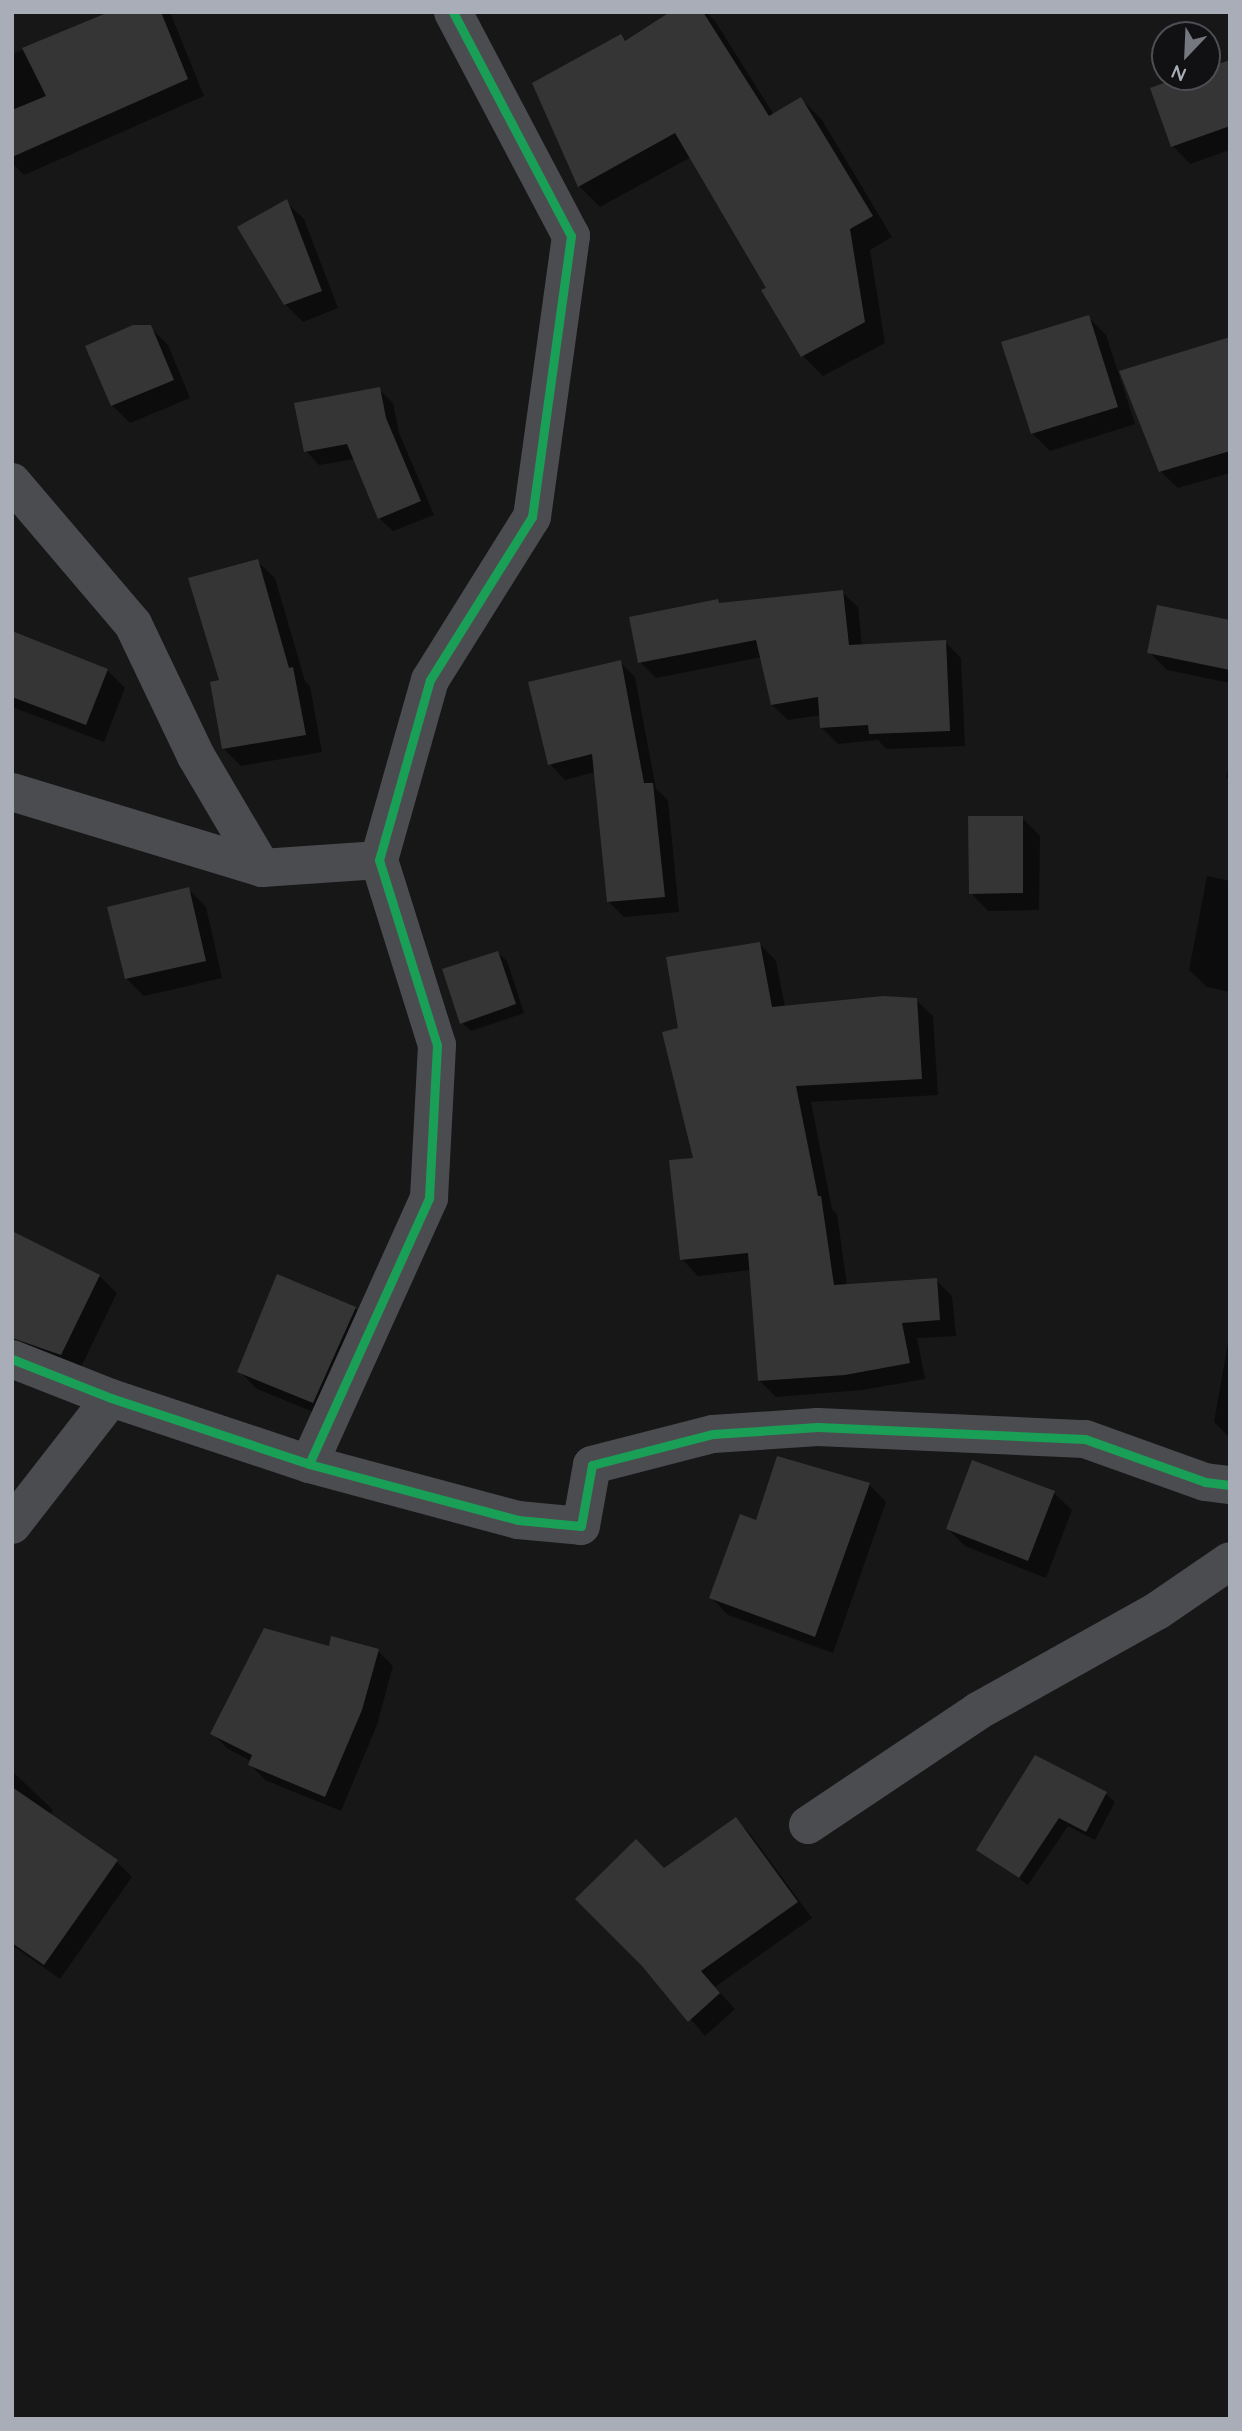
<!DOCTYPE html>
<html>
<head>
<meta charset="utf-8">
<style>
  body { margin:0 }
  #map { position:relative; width:1242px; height:2431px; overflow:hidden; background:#171717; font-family:Quicksand,sans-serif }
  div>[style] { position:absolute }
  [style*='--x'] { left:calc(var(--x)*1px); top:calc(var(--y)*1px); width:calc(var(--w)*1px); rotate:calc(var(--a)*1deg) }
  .shadow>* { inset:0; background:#0007 }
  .building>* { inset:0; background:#353536 }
  .street>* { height:38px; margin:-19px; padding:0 19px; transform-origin:19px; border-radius:19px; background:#4b4c50 }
  .cycleway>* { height:9px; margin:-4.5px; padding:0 4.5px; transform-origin:4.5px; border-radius:4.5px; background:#1a9f57 }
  span { translate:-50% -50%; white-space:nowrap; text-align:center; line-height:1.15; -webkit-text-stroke:5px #111113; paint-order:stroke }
  .frame { position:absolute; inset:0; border:14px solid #a8adb8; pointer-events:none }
  .north { position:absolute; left:1151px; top:21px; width:70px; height:70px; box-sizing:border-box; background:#111113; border:2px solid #4d4f55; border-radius:50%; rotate:203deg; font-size:19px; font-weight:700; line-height:28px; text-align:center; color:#a8adb8 }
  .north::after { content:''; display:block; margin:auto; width:24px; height:32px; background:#757880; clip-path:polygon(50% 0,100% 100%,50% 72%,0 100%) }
</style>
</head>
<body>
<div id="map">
  <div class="shadow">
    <i style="clip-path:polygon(114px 12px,170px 12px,204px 96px,24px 175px,12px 163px,12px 54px)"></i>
    <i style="clip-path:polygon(674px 12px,706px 12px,715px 21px,774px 115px,801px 99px,822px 120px,892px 237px,870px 250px,885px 343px,823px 376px,802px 355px,769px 289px,691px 157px,600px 207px,579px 186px,621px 36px,627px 42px)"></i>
    <i style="clip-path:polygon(1230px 61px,1230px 150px,1190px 164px,1173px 146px,1186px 77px,1207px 77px,1207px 69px)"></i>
    <i style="clip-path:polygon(286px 202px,304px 219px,338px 308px,303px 322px,285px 304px)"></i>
    <i style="clip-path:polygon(1088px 317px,1106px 335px,1135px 424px,1050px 451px,1032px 433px)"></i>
    <i style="clip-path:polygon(150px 327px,168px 345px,190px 398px,130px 423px,112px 405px)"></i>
    <i style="clip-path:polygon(1230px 338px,1230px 473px,1178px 488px,1160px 471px)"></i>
    <i style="clip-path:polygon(379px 389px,393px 403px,399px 433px,434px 515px,393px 531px,379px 518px,355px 459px,319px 465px,306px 451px)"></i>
    <i style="clip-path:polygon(257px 561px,275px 578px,305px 681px,310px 686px,322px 752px,241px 766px,223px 748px,221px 681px)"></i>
    <i style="clip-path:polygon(842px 592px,858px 607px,862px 646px,945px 642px,961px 658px,965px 746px,886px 749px,878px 740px,838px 744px,822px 728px,821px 715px,788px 720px,772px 705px,762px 657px,656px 678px,640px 662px,717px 601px,721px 605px)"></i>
    <i style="clip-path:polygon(1230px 621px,1230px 683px,1167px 670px,1149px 652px)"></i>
    <i style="clip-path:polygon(12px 633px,107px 670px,125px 688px,104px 742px,12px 707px)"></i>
    <i style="clip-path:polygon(620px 662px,635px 677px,656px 789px,668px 800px,679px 912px,624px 917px,609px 902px,595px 772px,565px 780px,550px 764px)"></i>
    <i style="clip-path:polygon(1230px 762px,1230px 781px,1226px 777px)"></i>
    <i style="clip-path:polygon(1022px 818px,1040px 836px,1039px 910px,988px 911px,971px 893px)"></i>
    <i style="clip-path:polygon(1207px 876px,1230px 881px,1230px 992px,1207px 987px,1189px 970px)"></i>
    <i style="clip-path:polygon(188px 889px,206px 907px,222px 978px,144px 996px,126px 978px)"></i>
    <i style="clip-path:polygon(760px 944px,776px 961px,785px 1007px,916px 1000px,933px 1016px,938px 1095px,811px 1102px,832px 1209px,837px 1214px,847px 1286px,936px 1280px,952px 1296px,956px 1336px,917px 1338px,925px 1379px,862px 1390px,776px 1397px,760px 1381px,751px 1270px,698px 1276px,682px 1259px,695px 1159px,680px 1029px)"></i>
    <i style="clip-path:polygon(498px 953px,507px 961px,524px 1013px,471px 1031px,462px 1023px)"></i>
    <i style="clip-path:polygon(12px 1233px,99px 1276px,117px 1293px,79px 1371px,12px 1349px)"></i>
    <i style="clip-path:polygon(355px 1308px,372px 1326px,330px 1419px,257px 1389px,239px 1371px)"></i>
    <i style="clip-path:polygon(1230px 1331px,1230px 1438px,1214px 1422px)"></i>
    <i style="clip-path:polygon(869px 1484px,886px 1502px,833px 1653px,728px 1615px,711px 1597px,757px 1522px)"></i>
    <i style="clip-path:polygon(1054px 1493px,1072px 1510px,1046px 1578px,965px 1546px,948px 1529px)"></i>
    <i style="clip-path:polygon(330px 1648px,378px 1651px,393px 1666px,377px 1725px,341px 1811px,265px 1780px,250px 1764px,251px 1761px,228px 1749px,213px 1734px)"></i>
    <i style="clip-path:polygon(1036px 1758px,1106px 1794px,1115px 1802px,1095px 1840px,1068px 1826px,1028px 1885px,978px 1849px)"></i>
    <i style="clip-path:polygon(12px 1771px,53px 1810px,50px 1815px,117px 1862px,132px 1877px,60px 1979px,12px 1945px)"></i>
    <i style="clip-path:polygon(736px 1819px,751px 1835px,812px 1918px,715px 1987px,735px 2009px,705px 2036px,643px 1964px,664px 1871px)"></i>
  </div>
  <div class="building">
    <i style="clip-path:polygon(109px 12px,161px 12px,188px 79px,12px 157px,12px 110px,46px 96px,22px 48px)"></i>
    <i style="clip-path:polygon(670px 12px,703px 12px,769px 116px,801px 97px,873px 216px,850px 229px,865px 322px,801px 357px,761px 290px,766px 288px,675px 133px,578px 187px,532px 83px,621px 34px,625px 41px)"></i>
    <i style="clip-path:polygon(1230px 60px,1230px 126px,1171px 147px,1150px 88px,1180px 77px,1207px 77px,1207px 68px)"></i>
    <i style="clip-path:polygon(287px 199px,322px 291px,284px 305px,237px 227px)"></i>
    <i style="clip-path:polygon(1089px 315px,1118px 407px,1031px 434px,1001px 342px)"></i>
    <i style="clip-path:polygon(133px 325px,151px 325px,174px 380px,111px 406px,85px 346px)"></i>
    <i style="clip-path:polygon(1230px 337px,1230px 451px,1159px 472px,1119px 371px)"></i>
    <i style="clip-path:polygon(380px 387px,386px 418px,421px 501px,378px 519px,347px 444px,304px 452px,294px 403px)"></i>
    <i style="clip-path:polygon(258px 559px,289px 668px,293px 667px,306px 735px,222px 749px,210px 682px,219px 680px,188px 578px)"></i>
    <i style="clip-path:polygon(843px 590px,849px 645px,946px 640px,950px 731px,869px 734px,868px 725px,820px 728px,818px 697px,771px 705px,756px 640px,638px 663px,629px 617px,718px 599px,719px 603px)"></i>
    <i style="clip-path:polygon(1157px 605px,1230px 620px,1230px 670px,1147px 653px)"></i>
    <i style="clip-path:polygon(12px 631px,108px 669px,86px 725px,12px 697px)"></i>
    <i style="clip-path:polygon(621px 660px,644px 783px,653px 783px,665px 897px,607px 902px,592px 754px,548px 765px,528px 682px)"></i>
    <i style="clip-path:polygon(968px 816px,1023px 816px,1023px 893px,969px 894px)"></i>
    <i style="clip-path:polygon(189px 887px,206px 961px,125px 979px,107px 907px)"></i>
    <i style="clip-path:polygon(760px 942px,772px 1007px,883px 996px,917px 998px,922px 1079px,796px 1086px,818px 1196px,821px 1196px,834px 1285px,937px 1278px,940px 1320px,902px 1323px,910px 1363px,845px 1375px,758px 1381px,748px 1253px,680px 1260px,669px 1160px,693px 1158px,662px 1032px,678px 1028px,666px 957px)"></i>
    <i style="clip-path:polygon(498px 951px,516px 1004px,460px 1024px,442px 969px)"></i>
    <i style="clip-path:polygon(12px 1231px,100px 1275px,61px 1355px,12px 1338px)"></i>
    <i style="clip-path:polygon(277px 1274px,356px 1307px,313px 1403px,237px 1372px)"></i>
    <i style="clip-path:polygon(777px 1456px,870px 1483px,815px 1637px,709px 1598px,740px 1514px,756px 1520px)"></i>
    <i style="clip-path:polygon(972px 1460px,1055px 1491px,1028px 1561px,946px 1529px)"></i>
    <i style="clip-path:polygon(264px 1628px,329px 1646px,331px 1636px,379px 1649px,362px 1710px,325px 1797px,248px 1765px,252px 1755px,210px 1734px)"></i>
    <i style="clip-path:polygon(1035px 1755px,1107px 1792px,1086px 1832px,1059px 1818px,1019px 1878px,976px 1850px)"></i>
    <i style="clip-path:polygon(12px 1787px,118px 1860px,44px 1965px,12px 1943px)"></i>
    <i style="clip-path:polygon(736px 1817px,798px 1902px,701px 1971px,720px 1993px,688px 2022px,642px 1966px,575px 1899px,636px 1839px,664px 1868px)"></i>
  </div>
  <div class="street">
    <i style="--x:12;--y:482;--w:187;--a:49.6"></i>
    <i style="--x:133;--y:624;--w:146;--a:64.5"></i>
    <i style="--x:196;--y:756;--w:130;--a:59.5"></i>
    <i style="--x:12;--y:792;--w:261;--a:16.9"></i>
    <i style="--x:262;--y:868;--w:117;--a:-3.9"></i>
    <i style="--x:12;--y:1359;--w:106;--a:21.5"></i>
    <i style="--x:111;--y:1398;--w:209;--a:18.4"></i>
    <i style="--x:309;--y:1464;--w:216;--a:15"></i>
    <i style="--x:518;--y:1520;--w:63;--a:5.4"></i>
    <i style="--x:581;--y:1526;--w:62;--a:-79.8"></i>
    <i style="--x:592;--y:1465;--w:125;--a:-14.4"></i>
    <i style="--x:713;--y:1434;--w:105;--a:-3.8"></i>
    <i style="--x:818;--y:1427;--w:267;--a:2.6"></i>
    <i style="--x:1085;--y:1439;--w:127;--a:19.7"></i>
    <i style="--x:1205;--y:1482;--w:25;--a:7"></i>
    <i style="--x:309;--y:1464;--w:292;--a:-65.7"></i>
    <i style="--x:429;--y:1198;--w:153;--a:-87"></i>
    <i style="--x:437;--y:1045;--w:194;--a:-107.4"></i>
    <i style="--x:379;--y:860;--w:187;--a:-74.2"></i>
    <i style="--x:430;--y:680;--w:192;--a:-58"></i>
    <i style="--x:532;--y:517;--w:284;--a:-82.1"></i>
    <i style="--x:571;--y:236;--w:253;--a:-117.8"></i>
    <i style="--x:12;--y:1525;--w:161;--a:-52.1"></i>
    <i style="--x:808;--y:1825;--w:205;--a:-33.8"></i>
    <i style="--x:978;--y:1711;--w:205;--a:-29.2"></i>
    <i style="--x:1157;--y:1611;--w:88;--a:-34.4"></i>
  </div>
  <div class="cycleway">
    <i style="--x:12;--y:1359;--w:106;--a:21.5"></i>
    <i style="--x:111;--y:1398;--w:209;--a:18.4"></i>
    <i style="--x:309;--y:1464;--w:216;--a:15"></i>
    <i style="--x:518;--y:1520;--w:63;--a:5.4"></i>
    <i style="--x:581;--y:1526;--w:62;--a:-79.8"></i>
    <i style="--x:592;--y:1465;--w:125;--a:-14.4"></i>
    <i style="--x:713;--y:1434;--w:105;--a:-3.8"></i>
    <i style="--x:818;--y:1427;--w:267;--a:2.6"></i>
    <i style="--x:1085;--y:1439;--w:127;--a:19.7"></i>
    <i style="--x:1205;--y:1482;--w:25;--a:7"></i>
    <i style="--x:309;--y:1464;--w:292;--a:-65.7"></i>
    <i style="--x:429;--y:1198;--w:153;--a:-87"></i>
    <i style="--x:437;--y:1045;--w:194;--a:-107.4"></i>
    <i style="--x:379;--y:860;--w:187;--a:-74.2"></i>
    <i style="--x:430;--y:680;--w:192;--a:-58"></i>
    <i style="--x:532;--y:517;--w:284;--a:-82.1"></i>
    <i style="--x:571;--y:236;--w:253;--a:-117.8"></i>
  </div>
  <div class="frame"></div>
  <div class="north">N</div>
</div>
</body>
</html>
